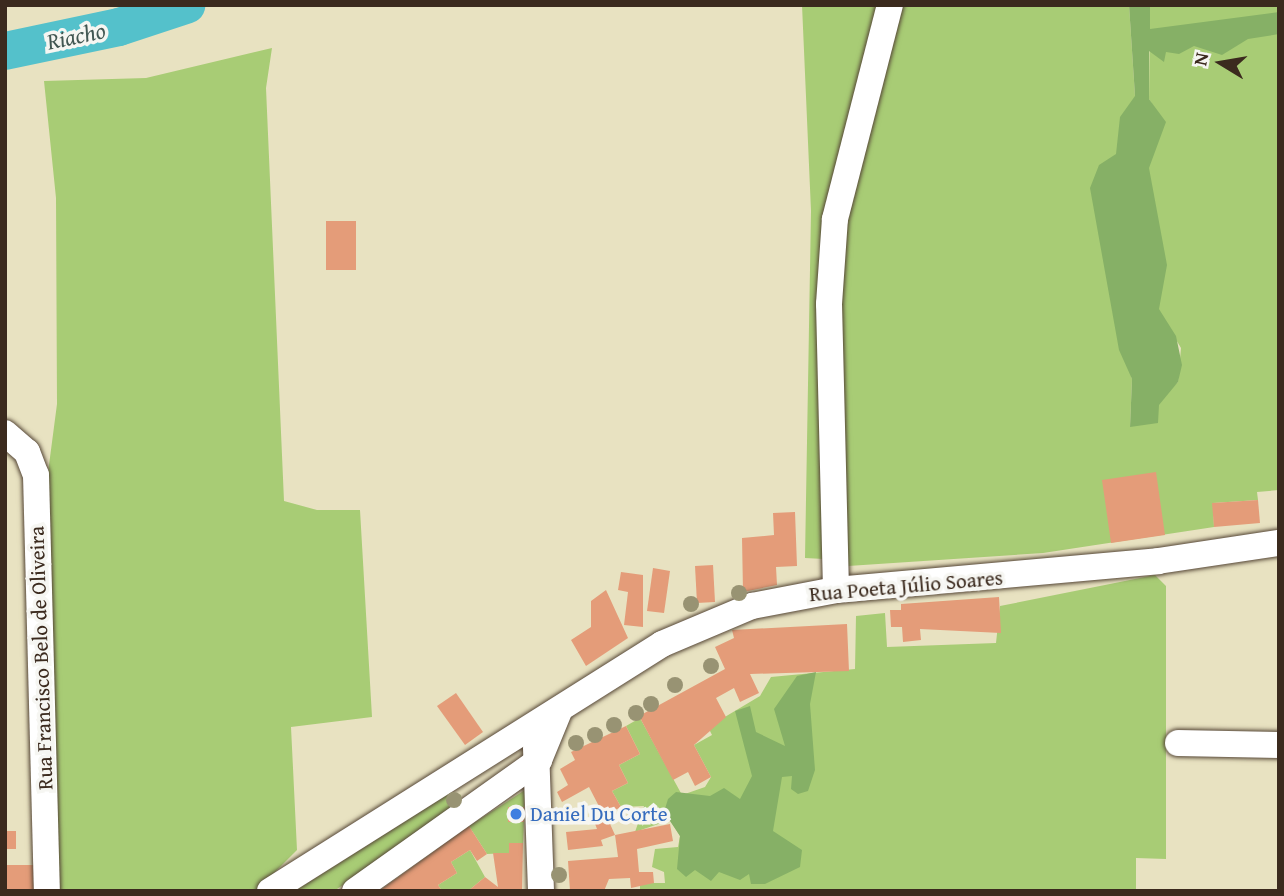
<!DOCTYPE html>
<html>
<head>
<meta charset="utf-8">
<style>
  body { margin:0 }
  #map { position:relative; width:1284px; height:896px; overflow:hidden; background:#e8e2c1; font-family:"Gentium Book Plus",serif }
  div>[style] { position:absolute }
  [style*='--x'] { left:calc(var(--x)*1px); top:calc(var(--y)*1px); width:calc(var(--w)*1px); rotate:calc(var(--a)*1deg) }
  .green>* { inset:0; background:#a8cc75 }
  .forest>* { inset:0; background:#86b066 }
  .river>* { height:38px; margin:-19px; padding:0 19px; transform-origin:19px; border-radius:19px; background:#54c1cb }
  .building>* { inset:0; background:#e49c79 }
  .roads { filter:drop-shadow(0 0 2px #554636) drop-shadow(0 0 2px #554636) }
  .minor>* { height:26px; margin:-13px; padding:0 13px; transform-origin:13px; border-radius:13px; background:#fff }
  .trees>* { width:16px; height:16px; margin:-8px; border-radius:50%; background:#989373 }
  .dots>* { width:19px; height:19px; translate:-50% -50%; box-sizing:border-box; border:4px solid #f6f6f2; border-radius:50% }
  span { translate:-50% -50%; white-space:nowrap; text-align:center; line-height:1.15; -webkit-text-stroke:7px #f6f6f2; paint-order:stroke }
  .street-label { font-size:21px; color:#3b2a1e }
  .shop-label { font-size:21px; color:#366cbe }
  .left { translate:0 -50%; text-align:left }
  .water-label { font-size:23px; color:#425752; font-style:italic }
  .frame { position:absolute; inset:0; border:7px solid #3b2a1e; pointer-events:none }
  .north { position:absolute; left:1186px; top:28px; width:70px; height:70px; -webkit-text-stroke:5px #f6f6f2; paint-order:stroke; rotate:281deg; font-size:19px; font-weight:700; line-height:28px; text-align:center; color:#3b2a1e }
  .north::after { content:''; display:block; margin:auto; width:24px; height:32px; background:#3b2a1e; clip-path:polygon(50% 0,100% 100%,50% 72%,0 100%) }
</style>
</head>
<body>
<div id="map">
  <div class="green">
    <i style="clip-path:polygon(802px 5px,886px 5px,829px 226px,824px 559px,805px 558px,811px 211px)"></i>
    <i style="clip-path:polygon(evenodd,897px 5px,1129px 5px,1135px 96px,1154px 107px,1149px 99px,1150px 5px,1279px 5px,1279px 490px,1257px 492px,1258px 500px,1213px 503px,1214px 527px,1043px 553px,848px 566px,837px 269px,897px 5px,1112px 309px,1159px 311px,1181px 348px,1178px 382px,1130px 427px,1132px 379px,1112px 309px)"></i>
    <i style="clip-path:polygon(272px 48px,266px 88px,284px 501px,317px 510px,360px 510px,372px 717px,291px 727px,297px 850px,256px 891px,57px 891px,44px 503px,57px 404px,56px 198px,44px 81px,146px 78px)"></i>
    <i style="clip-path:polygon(1155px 575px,1166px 586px,1166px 859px,1136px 858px,1136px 891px,640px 891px,640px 883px,665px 883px,664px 872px,652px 867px,655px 849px,678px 847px,680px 836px,670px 820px,635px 832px,644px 806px,621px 807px,612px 791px,628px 783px,619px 765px,640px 754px,626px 726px,640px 718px,682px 795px,705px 787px,711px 777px,694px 745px,712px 735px,708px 727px,760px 696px,771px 677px,855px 669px,856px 616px,885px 613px,887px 647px,996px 643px,1000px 606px)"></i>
    <i style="clip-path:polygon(525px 790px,524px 807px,508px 807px,508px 822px,524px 822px,523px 843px,510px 843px,509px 853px,487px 854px,469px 826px)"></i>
    <i style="clip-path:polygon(450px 793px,461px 795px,458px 808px,334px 891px,295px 891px)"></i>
    <i style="clip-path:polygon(470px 850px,485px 877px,468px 891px,442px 891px,438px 885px,457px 873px,451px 862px)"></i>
  </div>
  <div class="forest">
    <i style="clip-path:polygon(1129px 5px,1150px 5px,1150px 29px,1279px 12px,1279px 34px,1248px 39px,1222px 55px,1194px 46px,1179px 54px,1166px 52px,1164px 62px,1149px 51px,1149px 99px,1166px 122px,1149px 168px,1167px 265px,1159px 309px,1176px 336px,1182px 365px,1178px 382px,1159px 405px,1158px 423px,1130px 427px,1132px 379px,1119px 350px,1090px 188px,1099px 165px,1116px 154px,1120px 117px,1135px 96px)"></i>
    <i style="clip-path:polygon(816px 672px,810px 704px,815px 770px,808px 791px,798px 794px,791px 789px,792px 776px,782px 777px,773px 831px,802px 850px,800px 867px,765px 884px,751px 884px,749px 874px,740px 880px,719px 872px,711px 881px,695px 870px,686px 877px,677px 869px,680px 836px,664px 812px,668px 799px,676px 792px,710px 796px,724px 788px,740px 799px,752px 776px,735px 711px,750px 706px,756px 732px,785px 746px,774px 709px,797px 676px)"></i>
  </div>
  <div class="river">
    <i style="--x:5;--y:51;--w:116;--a:-11.9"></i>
    <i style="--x:119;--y:27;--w:71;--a:-18.2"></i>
  </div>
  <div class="building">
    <i style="clip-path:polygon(326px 221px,356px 221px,356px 270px,326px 270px)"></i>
    <i style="clip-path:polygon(1156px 472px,1165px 535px,1111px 543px,1102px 480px)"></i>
    <i style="clip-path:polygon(1258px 500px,1260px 523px,1214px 527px,1212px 503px)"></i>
    <i style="clip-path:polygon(795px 512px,797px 566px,776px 567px,777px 585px,743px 592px,742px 538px,774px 535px,773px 513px)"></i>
    <i style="clip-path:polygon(713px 565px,715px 602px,697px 603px,695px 566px)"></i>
    <i style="clip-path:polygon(653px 568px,670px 571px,664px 613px,647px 611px)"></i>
    <i style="clip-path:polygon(621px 572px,643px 575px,643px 627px,624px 625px,628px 592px,618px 590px)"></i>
    <i style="clip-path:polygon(606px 590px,628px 638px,586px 666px,571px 640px,591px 627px,591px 601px)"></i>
    <i style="clip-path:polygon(999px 597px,1001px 633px,920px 629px,921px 640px,903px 642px,902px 627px,891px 627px,890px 610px,901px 610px,901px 604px)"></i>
    <i style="clip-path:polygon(847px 624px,849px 671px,750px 674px,759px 693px,740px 702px,734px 688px,716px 698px,726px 717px,694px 745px,711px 777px,695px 786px,688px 772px,673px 780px,639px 716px,725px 669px,715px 647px,734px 638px,732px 630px)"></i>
    <i style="clip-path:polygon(456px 693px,483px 732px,465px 745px,437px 706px)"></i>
    <i style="clip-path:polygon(626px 726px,640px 754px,619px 765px,628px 783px,612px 791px,621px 807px,606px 815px,615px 835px,601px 840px,603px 846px,568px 850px,566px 832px,597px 829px,594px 821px,604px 816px,589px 787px,562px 802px,557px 792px,568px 785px,560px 769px,575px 760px,571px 752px)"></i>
    <i style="clip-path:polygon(508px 807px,524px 807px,524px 822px,508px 822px)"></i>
    <i style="clip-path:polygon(670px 824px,673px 841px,637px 849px,639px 872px,653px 872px,654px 883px,631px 888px,630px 878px,609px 879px,604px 891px,570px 891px,568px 861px,618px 857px,615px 835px)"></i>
    <i style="clip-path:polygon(469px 826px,487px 854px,477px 861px,470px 850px,451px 862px,457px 873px,438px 885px,442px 891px,379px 891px)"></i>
    <i style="clip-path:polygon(5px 831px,16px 831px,16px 849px,5px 849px)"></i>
    <i style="clip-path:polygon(509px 843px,523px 843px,522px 891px,468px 891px,485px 877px,498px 887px,493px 853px,509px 853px)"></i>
    <i style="clip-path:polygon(5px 865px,33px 865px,34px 891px,6px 891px)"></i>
  </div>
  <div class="roads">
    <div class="minor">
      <i style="--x:5;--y:433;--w:29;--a:41"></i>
      <i style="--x:27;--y:452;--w:25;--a:69"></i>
      <i style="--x:36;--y:475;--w:416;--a:88.5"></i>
      <i style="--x:836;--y:590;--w:286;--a:-91.4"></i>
      <i style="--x:829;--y:304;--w:85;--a:-86"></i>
      <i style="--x:835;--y:219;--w:221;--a:-75.6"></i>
      <i style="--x:1178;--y:743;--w:101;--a:1.1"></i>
      <i style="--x:536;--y:748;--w:143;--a:88"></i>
      <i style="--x:270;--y:891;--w:463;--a:-32.2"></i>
      <i style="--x:662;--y:644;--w:98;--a:-22.9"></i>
      <i style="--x:752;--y:606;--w:86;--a:-10.8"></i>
      <i style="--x:836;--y:590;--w:323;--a:-5.1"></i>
      <i style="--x:1158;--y:561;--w:122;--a:-8.5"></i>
      <i style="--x:355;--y:891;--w:226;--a:-35.4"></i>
      <i style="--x:539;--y:760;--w:55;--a:-67.6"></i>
    </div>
  </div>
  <div class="trees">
    <i style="left:739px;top:593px"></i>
    <i style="left:691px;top:604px"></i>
    <i style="left:711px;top:666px"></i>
    <i style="left:675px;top:685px"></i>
    <i style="left:651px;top:704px"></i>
    <i style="left:636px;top:713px"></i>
    <i style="left:614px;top:725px"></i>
    <i style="left:595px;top:735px"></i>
    <i style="left:576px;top:743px"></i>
    <i style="left:454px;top:800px"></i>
    <i style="left:559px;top:875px"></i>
  </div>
  <div class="dots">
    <i style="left:516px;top:814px;background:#3f7fe0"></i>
  </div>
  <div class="street-label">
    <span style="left:906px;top:586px;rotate:-5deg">Rua Poeta Júlio Soares</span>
    <span style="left:41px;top:658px;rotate:-92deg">Rua Francisco Belo de Oliveira</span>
  </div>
  <div class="shop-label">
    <span class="left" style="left:530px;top:814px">Daniel Du Corte</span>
  </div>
  <div class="water-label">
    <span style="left:76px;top:36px;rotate:-12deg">Riacho</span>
  </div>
  <div class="frame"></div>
  <div class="north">N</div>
</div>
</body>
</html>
